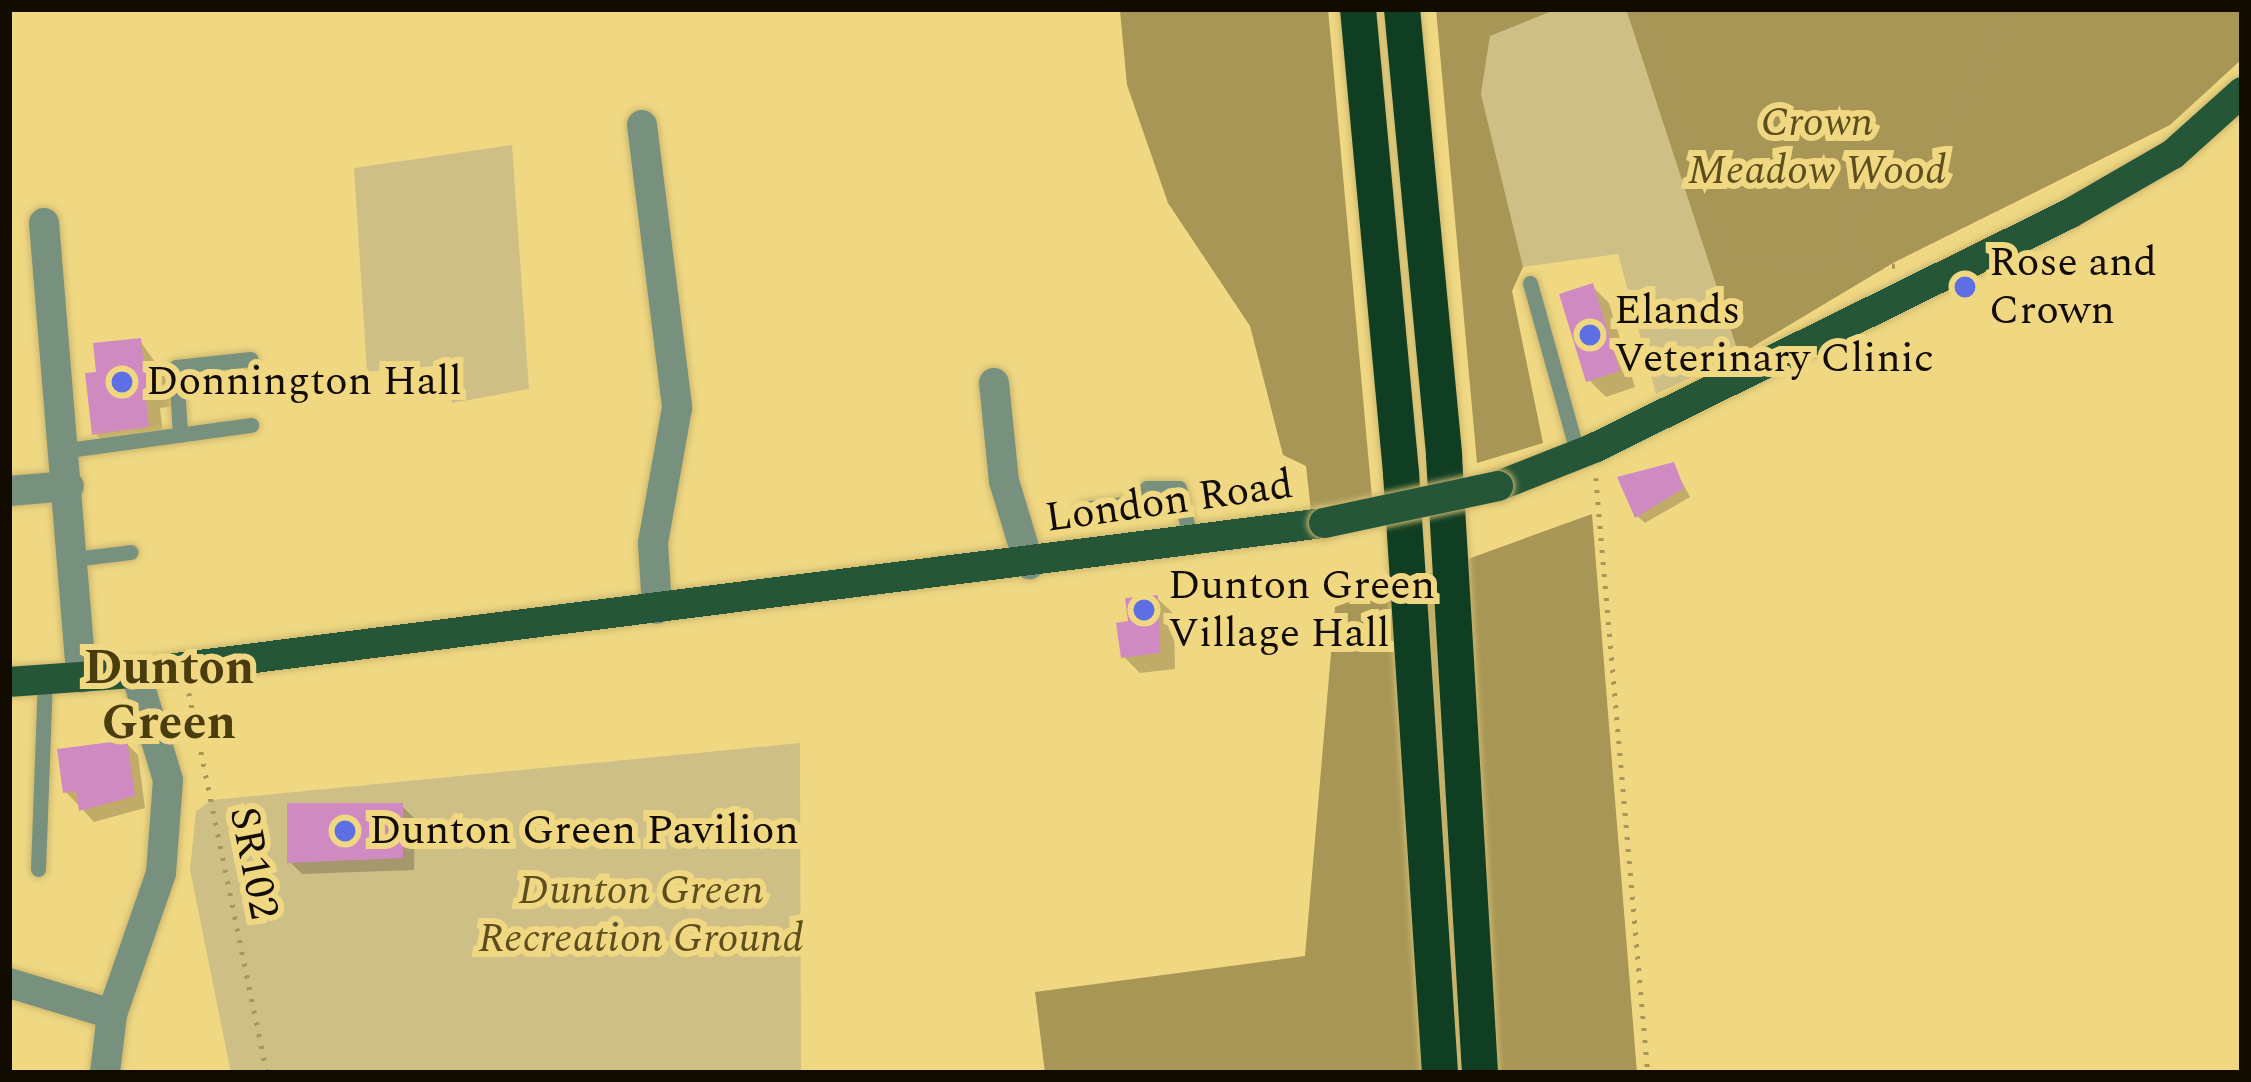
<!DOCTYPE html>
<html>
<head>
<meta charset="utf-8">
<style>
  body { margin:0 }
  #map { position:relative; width:2251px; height:1082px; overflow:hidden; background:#f0d883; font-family:Spectral,serif }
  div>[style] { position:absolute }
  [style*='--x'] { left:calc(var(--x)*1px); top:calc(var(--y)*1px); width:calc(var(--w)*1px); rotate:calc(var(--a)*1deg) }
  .green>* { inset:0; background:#cebf87 }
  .forest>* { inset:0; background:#a89656 }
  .shadow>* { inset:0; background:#0003 }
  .building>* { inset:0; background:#cf8bc1 }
  .path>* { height:4.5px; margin-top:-2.25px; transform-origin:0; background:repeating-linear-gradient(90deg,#a99659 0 3px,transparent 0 12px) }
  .roads { filter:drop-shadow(0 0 3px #ccb76e) drop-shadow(0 0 3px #ccb76e) }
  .service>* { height:15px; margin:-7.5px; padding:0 7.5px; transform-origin:7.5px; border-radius:7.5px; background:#78917f }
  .minor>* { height:30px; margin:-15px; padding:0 15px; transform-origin:15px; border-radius:15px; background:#78917f }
  .primary>* { height:30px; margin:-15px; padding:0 15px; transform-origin:15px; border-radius:15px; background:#255637 }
  .motorway>* { height:36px; margin:-18px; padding:0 18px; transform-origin:18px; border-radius:18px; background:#0f3e23 }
  .bridges { filter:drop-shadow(0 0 3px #ccb76e) drop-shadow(0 0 3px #ccb76e) }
  .primary-bridge>* { height:30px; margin:-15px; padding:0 15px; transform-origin:15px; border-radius:15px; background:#255637 }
  .dots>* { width:33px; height:33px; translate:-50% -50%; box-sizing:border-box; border:6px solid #f0d883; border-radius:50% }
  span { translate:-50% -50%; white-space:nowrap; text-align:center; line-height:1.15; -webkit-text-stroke:12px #f0d883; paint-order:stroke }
  .park-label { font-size:42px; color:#5d4f1d; font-style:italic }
  .poi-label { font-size:42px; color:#120b00 }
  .left { translate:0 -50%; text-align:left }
  .street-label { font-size:42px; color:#120b00 }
  .quarter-label { font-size:48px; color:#493d0e; font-weight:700 }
  .frame { position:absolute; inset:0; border:12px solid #120b00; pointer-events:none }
</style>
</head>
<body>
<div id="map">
  <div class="green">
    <i style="clip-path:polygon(1626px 9px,1739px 355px,1656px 394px,1618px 254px,1523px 267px,1481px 94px,1490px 36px,1539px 11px)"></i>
    <i style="clip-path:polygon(512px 145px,529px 389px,452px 403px,447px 365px,367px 372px,354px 168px)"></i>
    <i style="clip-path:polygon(800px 743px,801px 1073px,231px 1073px,190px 870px,196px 811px,212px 800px)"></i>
  </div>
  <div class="forest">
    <i style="clip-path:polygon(1328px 9px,1372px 498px,1311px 511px,1306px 466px,1283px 455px,1250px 326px,1168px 203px,1127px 85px,1120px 11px)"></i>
    <i style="clip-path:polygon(1436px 9px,1557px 9px,1490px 36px,1481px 94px,1523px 267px,1512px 291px,1543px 443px,1477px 463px)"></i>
    <i style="clip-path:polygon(1626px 9px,2242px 9px,2242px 59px,2170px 125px,1893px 263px,1739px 355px)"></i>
    <i style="clip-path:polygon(1592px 514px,1637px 1073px,1045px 1073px,1035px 992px,1305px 956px,1335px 607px)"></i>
  </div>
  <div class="shadow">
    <i style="clip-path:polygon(1592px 286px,1609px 303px,1635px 387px,1606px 397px,1589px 380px)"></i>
    <i style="clip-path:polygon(140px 341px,171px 384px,174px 406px,160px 408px,164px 443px,112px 450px,95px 433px,99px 374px)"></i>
    <i style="clip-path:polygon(1673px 465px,1690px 497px,1645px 523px,1637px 516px)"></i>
    <i style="clip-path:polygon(1157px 598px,1174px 614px,1175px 669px,1140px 673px,1124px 657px,1132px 624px)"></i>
    <i style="clip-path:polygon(126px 743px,138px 755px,145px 808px,94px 822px,66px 792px)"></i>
    <i style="clip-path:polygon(402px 806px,415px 819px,414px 870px,302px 874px,290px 862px)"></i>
  </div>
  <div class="building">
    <i style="clip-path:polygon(1593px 283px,1620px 371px,1586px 382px,1559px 294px)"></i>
    <i style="clip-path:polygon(141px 338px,144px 366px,156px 364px,159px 391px,145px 392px,149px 427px,92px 435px,85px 373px,96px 372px,93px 343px)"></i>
    <i style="clip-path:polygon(1674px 462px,1684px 488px,1635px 518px,1617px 477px)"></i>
    <i style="clip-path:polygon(1158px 595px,1160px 653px,1121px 658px,1116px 623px,1128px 621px,1125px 598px)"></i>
    <i style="clip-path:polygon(127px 740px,135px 796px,79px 811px,76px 791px,63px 793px,57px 749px)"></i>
    <i style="clip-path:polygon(287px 803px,403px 803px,403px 858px,287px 863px)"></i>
  </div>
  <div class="path">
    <i style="--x:1642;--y:9;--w:214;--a:72.9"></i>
    <i style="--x:1705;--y:214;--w:52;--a:64.9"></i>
    <i style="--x:1727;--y:261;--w:90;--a:0.6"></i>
    <i style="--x:1817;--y:262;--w:40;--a:-14.4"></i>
    <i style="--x:1895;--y:266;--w:31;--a:174"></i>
    <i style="--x:1864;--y:269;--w:41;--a:-114.7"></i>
    <i style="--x:1847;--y:232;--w:39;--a:-71"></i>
    <i style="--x:1860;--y:195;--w:62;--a:-11.1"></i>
    <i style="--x:1921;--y:183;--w:196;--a:-62.7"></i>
    <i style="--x:1596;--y:478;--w:597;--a:85.01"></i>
    <i style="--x:189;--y:693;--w:388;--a:78.4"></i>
  </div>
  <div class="roads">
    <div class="service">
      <i style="--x:1530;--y:283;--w:179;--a:74.4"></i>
      <i style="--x:180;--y:435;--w:68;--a:-93.4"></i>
      <i style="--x:176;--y:367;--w:75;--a:-6.1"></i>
      <i style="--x:68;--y:450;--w:185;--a:-7.8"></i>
      <i style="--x:1082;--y:509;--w:49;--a:-7"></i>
      <i style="--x:1131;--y:503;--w:22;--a:-43"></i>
      <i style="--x:1147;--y:488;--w:32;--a:0"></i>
      <i style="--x:1179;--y:488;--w:55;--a:77.5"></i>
      <i style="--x:74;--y:559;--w:57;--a:-7"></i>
      <i style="--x:38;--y:869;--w:190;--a:-87.9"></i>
    </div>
    <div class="minor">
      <i style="--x:642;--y:125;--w:285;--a:82.9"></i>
      <i style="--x:677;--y:408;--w:137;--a:100.1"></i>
      <i style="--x:653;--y:543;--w:66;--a:86.5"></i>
      <i style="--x:44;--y:223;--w:456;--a:85.3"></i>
      <i style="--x:994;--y:383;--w:99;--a:84.2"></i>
      <i style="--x:1004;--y:481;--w:87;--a:73.2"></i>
      <i style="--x:9;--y:491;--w:60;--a:-4.8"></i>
      <i style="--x:9;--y:983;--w:108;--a:16.8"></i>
      <i style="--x:105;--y:1073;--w:59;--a:-83.2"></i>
      <i style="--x:112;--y:1014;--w:149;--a:-70.8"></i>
      <i style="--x:161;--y:873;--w:93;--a:-85.7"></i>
      <i style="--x:168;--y:780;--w:112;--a:-106.7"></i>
    </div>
    <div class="primary">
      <i style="--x:1498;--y:486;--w:103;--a:-21.6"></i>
      <i style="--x:1594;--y:448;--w:530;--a:-26.23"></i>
      <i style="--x:2069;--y:214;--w:120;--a:-30"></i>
      <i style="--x:2173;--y:154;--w:93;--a:-41.9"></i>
      <i style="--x:9;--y:682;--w:127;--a:-4.1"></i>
      <i style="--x:136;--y:673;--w:1197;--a:-7.2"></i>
    </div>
    <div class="motorway">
      <i style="--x:1358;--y:9;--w:466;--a:84.7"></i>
      <i style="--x:1401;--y:473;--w:601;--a:86.28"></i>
      <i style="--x:1402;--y:9;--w:449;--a:84.6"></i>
      <i style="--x:1444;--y:456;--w:618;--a:86.66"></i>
    </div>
  </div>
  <div class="bridges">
    <div class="primary-bridge">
      <i style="--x:1324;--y:523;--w:178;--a:-12"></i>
    </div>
  </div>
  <div class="dots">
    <i style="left:1965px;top:287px;background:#5e6ee5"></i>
    <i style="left:1590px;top:335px;background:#5e6ee5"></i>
    <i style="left:122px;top:382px;background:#5e6ee5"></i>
    <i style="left:1144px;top:610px;background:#5e6ee5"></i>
    <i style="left:345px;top:831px;background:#5e6ee5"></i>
  </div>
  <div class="park-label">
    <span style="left:1817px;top:147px">Crown<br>Meadow Wood</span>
    <span style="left:641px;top:915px">Dunton Green<br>Recreation Ground</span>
  </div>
  <div class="poi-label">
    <span class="left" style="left:1989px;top:287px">Rose and<br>Crown</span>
    <span class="left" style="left:1614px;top:335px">Elands<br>Veterinary Clinic</span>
    <span class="left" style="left:146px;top:382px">Donnington Hall</span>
    <span class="left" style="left:1168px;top:610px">Dunton Green<br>Village Hall</span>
    <span class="left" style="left:369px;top:831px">Dunton Green Pavilion</span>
  </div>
  <div class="street-label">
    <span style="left:1169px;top:502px;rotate:-8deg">London Road</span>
    <span style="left:253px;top:863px;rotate:79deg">SR102</span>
  </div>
  <div class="quarter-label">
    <span style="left:169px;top:696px">Dunton<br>Green</span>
  </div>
  <div class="frame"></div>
</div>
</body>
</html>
